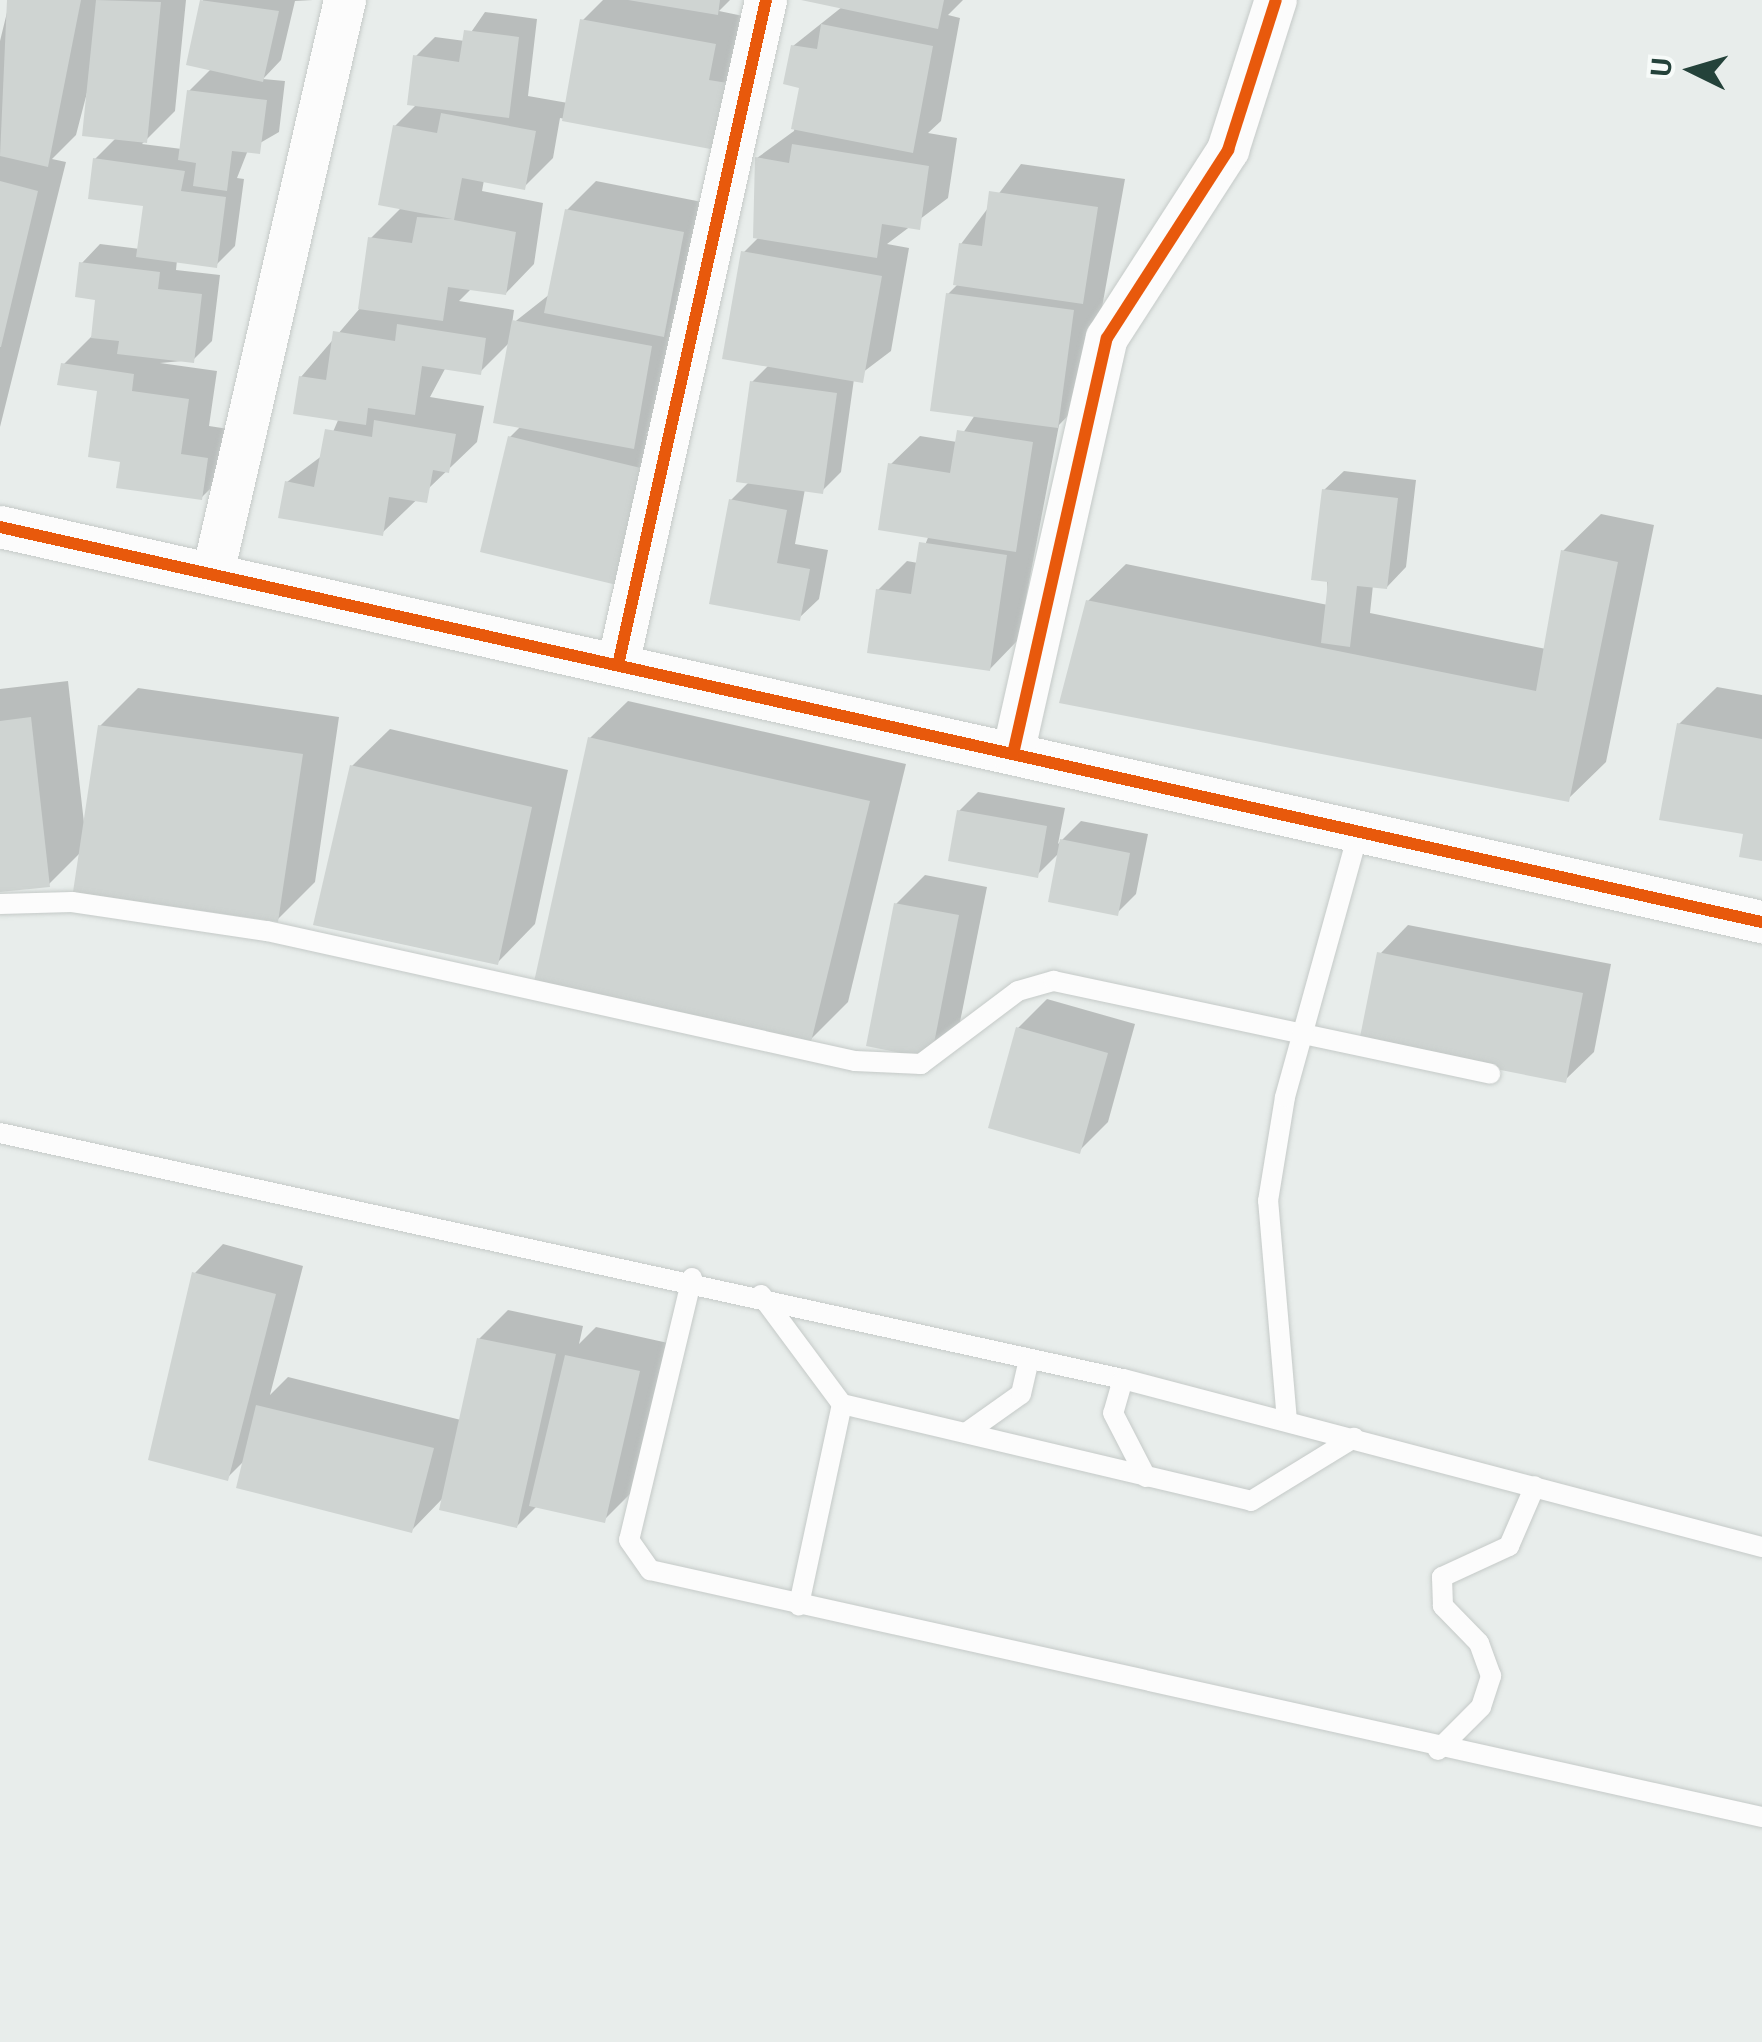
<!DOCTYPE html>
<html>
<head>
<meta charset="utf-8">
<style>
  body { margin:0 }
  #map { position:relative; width:1762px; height:2042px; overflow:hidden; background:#e8edeb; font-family:Roboto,sans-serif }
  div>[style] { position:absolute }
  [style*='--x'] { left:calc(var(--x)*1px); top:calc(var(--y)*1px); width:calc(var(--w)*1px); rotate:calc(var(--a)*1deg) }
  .shadow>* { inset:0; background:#0003 }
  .building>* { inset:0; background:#cfd4d2 }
  .roads { filter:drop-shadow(0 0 2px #c5cac8) drop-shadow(0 0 2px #c5cac8) }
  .lane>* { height:20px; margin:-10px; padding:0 10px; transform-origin:10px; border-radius:10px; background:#fcfcfc }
  .street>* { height:42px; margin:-21px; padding:0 21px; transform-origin:21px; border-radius:21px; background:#fcfcfc }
  .cycleway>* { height:12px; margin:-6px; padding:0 6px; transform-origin:6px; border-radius:6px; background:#e8590c }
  span { translate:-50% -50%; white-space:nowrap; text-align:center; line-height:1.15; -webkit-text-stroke:8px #f7fbf9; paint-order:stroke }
  .north { position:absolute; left:1642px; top:20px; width:100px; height:100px; -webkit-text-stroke:8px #f7fbf9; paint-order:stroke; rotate:275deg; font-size:28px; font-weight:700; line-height:40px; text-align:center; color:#24423a }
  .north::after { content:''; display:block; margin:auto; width:35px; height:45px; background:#24423a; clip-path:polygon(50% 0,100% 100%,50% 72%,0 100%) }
</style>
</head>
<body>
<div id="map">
  <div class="shadow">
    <i style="clip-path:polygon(10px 0,186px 0,175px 111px,142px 144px,182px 149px,189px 91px,212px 68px,189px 63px,203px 0,313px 0,295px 1px,281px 60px,263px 79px,285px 81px,279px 132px,248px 150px,237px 178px,244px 179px,235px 246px,216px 265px,177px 260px,176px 270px,220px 275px,212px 341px,193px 360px,160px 363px,217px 371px,209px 426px,235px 430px,230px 469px,201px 498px,123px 460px,100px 389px,63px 365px,94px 334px,98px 297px,81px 264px,100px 244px,140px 249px,146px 204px,95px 159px,117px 137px,90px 81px,76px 135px,52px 159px,66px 162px,0 427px,0 41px)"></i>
    <i style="clip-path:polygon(603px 0,730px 0,719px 11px,743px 16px,720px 148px,560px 118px,553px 158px,524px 187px,484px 180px,482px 191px,543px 203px,534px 264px,506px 293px,472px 288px,459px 301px,514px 310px,512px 324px,550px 294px,567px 210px,596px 181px,712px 204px,662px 418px,646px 434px,676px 441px,649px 555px,510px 437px,521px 426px,510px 342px,480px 372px,446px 367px,430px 397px,484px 406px,477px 442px,382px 533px,287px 482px,323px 455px,339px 418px,301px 377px,361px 307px,371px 238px,401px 208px,395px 126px,417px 104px,415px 57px,435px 37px,465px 41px,485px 12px,537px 19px,528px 96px,568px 103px,583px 20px)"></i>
    <i style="clip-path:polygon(805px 0,963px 0,948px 15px,960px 18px,941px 121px,928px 133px,957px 138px,948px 198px,887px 244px,909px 248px,891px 351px,854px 379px,841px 472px,822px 491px,805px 489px,795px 544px,828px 550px,819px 599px,799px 618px,731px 500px,750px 481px,752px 382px,770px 364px,744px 252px,759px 237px,757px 158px,794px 131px,802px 86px,793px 46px,842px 7px)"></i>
    <i style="clip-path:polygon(1021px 164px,1125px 179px,1086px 397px,1059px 425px,1018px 640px,990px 669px,878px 590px,907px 561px,918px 563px,929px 535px,891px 464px,920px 436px,957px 442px,975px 415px,948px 294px,959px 283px,961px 244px)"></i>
    <i style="clip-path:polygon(1344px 471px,1416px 480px,1406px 567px,1387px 587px,1373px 585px,1370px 613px,1546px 649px,1563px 551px,1601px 514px,1654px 525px,1606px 762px,1568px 799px,1088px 601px,1126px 564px,1328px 605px,1324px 490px)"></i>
    <i style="clip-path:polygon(68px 681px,84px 823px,100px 726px,138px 688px,339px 717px,315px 882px,277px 920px,82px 851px,49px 884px,0 890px,0 689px)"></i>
    <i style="clip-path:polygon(1717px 687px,1762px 695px,1762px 859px,1679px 724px)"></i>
    <i style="clip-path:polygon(628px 701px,906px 764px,848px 1002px,810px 1040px,590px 738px)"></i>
    <i style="clip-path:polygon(390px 729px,568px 770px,535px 924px,498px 962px,352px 766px)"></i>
    <i style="clip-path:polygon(978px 792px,1065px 808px,1058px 844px,1081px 821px,1148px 834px,1136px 894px,1117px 913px,1060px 852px,1037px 875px,959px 811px)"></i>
    <i style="clip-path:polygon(925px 875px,987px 887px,959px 1027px,930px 1056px,896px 904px)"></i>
    <i style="clip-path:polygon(1408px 925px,1611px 964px,1594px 1052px,1565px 1080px,1380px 954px)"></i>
    <i style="clip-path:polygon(1047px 999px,1135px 1024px,1108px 1122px,1079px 1151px,1018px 1028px)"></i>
    <i style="clip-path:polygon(223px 1244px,303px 1266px,270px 1395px,288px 1377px,461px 1420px,479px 1339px,508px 1310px,583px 1326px,579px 1344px,596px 1327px,668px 1343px,633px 1491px,604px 1520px,537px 1506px,517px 1526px,444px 1497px,411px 1531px,246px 1459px,227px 1478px,195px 1273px)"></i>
  </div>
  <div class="building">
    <i style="clip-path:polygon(7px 0,81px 0,48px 167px,0 156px)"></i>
    <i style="clip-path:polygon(96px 0,161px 2px,147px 143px,82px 136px)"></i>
    <i style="clip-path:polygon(200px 0,279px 11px,263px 82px,186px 65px)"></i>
    <i style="clip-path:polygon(628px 0,720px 0,718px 15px)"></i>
    <i style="clip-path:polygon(801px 0,944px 0,938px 29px)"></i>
    <i style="clip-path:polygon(580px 19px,716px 44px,709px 80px,734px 84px,721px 151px,562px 121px)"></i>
    <i style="clip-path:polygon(821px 24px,933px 46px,913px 153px,791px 129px,799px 88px,783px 84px,791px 45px,817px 49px)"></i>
    <i style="clip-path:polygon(464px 30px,519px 37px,509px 118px,407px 105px,413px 55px,459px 62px)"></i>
    <i style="clip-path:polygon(187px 90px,267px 100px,260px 154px,232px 151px,227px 191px,193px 186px,196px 163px,178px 160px)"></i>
    <i style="clip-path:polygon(441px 113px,536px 131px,525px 190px,462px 178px,454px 220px,516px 232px,506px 295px,448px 287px,443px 321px,358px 309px,368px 237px,412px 243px,417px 217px,452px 219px,378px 205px,393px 125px,437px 133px)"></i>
    <i style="clip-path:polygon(792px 144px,929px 166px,920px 230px,882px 224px,877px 258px,753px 238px,755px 157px,789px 163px)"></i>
    <i style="clip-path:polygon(93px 158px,185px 171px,181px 191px,226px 197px,217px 268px,136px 257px,143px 206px,88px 199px)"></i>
    <i style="clip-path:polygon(0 181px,38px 191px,1px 347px,0 347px)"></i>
    <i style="clip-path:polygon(989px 191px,1098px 207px,1083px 304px,953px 285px,959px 243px,982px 246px)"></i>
    <i style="clip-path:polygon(565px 209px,684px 232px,664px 337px,544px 313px)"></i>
    <i style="clip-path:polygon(741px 251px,882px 276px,863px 383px,722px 359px)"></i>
    <i style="clip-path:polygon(79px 262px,160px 272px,158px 289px,202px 294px,194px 363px,117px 354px,119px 341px,91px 338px,95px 300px,75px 297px)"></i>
    <i style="clip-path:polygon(946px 293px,1074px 310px,1058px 428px,930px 411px)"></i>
    <i style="clip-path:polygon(512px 320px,652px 346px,634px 449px,493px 423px)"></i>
    <i style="clip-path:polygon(397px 324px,486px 338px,481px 375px,422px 366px,415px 415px,368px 408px,366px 425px,293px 414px,299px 376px,326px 380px,333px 331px,395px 341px)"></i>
    <i style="clip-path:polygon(61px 363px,134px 374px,132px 391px,189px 399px,181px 454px,208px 458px,202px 500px,116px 488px,120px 462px,88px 457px,97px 391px,57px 385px)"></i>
    <i style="clip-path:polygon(750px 381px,837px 393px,823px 494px,736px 482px)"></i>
    <i style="clip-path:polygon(374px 420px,456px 434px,449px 473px,433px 470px,427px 503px,389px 497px,383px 536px,278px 518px,285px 481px,314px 487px,325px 429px,372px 437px)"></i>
    <i style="clip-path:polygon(957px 430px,1033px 442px,1016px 552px,878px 530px,888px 463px,950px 473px)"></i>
    <i style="clip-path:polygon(508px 436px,649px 470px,621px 586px,480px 552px)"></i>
    <i style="clip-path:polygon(1322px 489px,1398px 498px,1387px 589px,1357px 586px,1350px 647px,1321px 643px,1328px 582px,1311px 580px)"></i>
    <i style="clip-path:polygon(729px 499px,787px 510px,777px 563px,810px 569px,800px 621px,709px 604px)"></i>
    <i style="clip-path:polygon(919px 542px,1007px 555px,990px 671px,867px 653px,876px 589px,911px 594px)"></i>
    <i style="clip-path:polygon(1561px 550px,1618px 562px,1569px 802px,1059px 703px,1086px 600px,1536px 691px)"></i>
    <i style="clip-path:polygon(31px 717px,50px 887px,0 892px,0 721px)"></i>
    <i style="clip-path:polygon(1677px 723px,1762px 739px,1762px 861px,1739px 857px,1743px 834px,1659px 820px)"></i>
    <i style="clip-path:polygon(98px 725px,303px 754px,278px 922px,73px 892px)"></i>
    <i style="clip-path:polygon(588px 737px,870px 801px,811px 1042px,534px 982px)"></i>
    <i style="clip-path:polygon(350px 765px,532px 807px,498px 965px,313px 925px)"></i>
    <i style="clip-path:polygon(957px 810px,1047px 826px,1038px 878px,948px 861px)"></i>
    <i style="clip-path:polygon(1060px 839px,1130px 853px,1118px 916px,1048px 902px)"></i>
    <i style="clip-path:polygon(894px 903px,959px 915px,931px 1059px,866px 1046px)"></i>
    <i style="clip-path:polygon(1377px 952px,1583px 993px,1566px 1083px,1359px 1042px)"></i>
    <i style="clip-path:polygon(1016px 1027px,1108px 1053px,1080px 1154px,988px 1128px)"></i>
    <i style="clip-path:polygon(192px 1272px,276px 1294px,228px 1481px,148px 1460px)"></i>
    <i style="clip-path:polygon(477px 1338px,556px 1354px,517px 1528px,439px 1510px)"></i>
    <i style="clip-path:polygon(565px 1355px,640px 1371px,605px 1523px,529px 1506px)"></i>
    <i style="clip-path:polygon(256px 1405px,434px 1448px,412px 1533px,236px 1488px)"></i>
  </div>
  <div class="roads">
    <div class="lane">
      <i style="--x:0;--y:904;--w:72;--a:-1.6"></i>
      <i style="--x:72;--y:902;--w:197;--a:8.5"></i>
      <i style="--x:267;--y:931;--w:602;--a:12.47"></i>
      <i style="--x:855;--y:1061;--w:66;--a:2.6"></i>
      <i style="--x:921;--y:1064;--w:121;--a:-37"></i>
      <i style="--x:1018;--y:991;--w:37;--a:-16"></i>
      <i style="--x:1054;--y:981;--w:446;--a:12"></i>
      <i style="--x:0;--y:1133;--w:1150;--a:12.36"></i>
      <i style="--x:1123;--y:1379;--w:661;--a:14.73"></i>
      <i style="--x:692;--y:1278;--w:269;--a:103.5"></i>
      <i style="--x:629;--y:1540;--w:37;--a:55"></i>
      <i style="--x:650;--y:1570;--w:1139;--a:12.52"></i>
      <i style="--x:761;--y:1295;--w:136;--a:53.4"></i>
      <i style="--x:842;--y:1404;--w:206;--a:102.1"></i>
      <i style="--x:1123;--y:1379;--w:35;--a:106"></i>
      <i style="--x:1113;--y:1413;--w:72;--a:62.7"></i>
      <i style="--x:842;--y:1404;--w:420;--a:13.3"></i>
      <i style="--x:1251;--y:1501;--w:121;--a:-31.5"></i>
      <i style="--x:1287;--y:1421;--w:221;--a:-94.9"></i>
      <i style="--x:1268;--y:1201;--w:105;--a:-80.7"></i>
      <i style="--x:1285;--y:1097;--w:274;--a:-74.5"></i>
      <i style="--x:966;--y:1433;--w:67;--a:-35.3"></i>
      <i style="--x:1021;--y:1394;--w:36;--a:-77"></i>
      <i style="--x:1438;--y:1750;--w:61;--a:-45"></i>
      <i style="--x:1481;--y:1707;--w:33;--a:-72"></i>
      <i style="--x:1491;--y:1676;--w:35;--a:-110"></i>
      <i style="--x:1479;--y:1643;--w:52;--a:-134.2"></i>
      <i style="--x:1443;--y:1606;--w:29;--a:-92"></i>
      <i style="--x:1442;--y:1577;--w:74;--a:-24.8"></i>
      <i style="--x:1509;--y:1546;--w:65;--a:-66.6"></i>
    </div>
    <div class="street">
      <i style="--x:0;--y:527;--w:1806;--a:12.64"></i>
      <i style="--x:214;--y:569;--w:584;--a:-77.03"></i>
      <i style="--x:618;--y:665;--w:681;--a:-77.45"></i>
      <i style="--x:1013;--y:754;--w:426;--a:-77.3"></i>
      <i style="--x:1107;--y:338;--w:224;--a:-57.2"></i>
      <i style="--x:1228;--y:150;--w:157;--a:-72.3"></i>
    </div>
  </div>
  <div class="cycleway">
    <i style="--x:0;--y:527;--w:1806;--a:12.64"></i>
    <i style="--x:618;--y:665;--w:681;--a:-77.45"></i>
    <i style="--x:1013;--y:754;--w:426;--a:-77.3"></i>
    <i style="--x:1107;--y:338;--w:224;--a:-57.2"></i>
    <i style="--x:1228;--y:150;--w:157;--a:-72.3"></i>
  </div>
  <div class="north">U</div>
</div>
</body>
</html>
